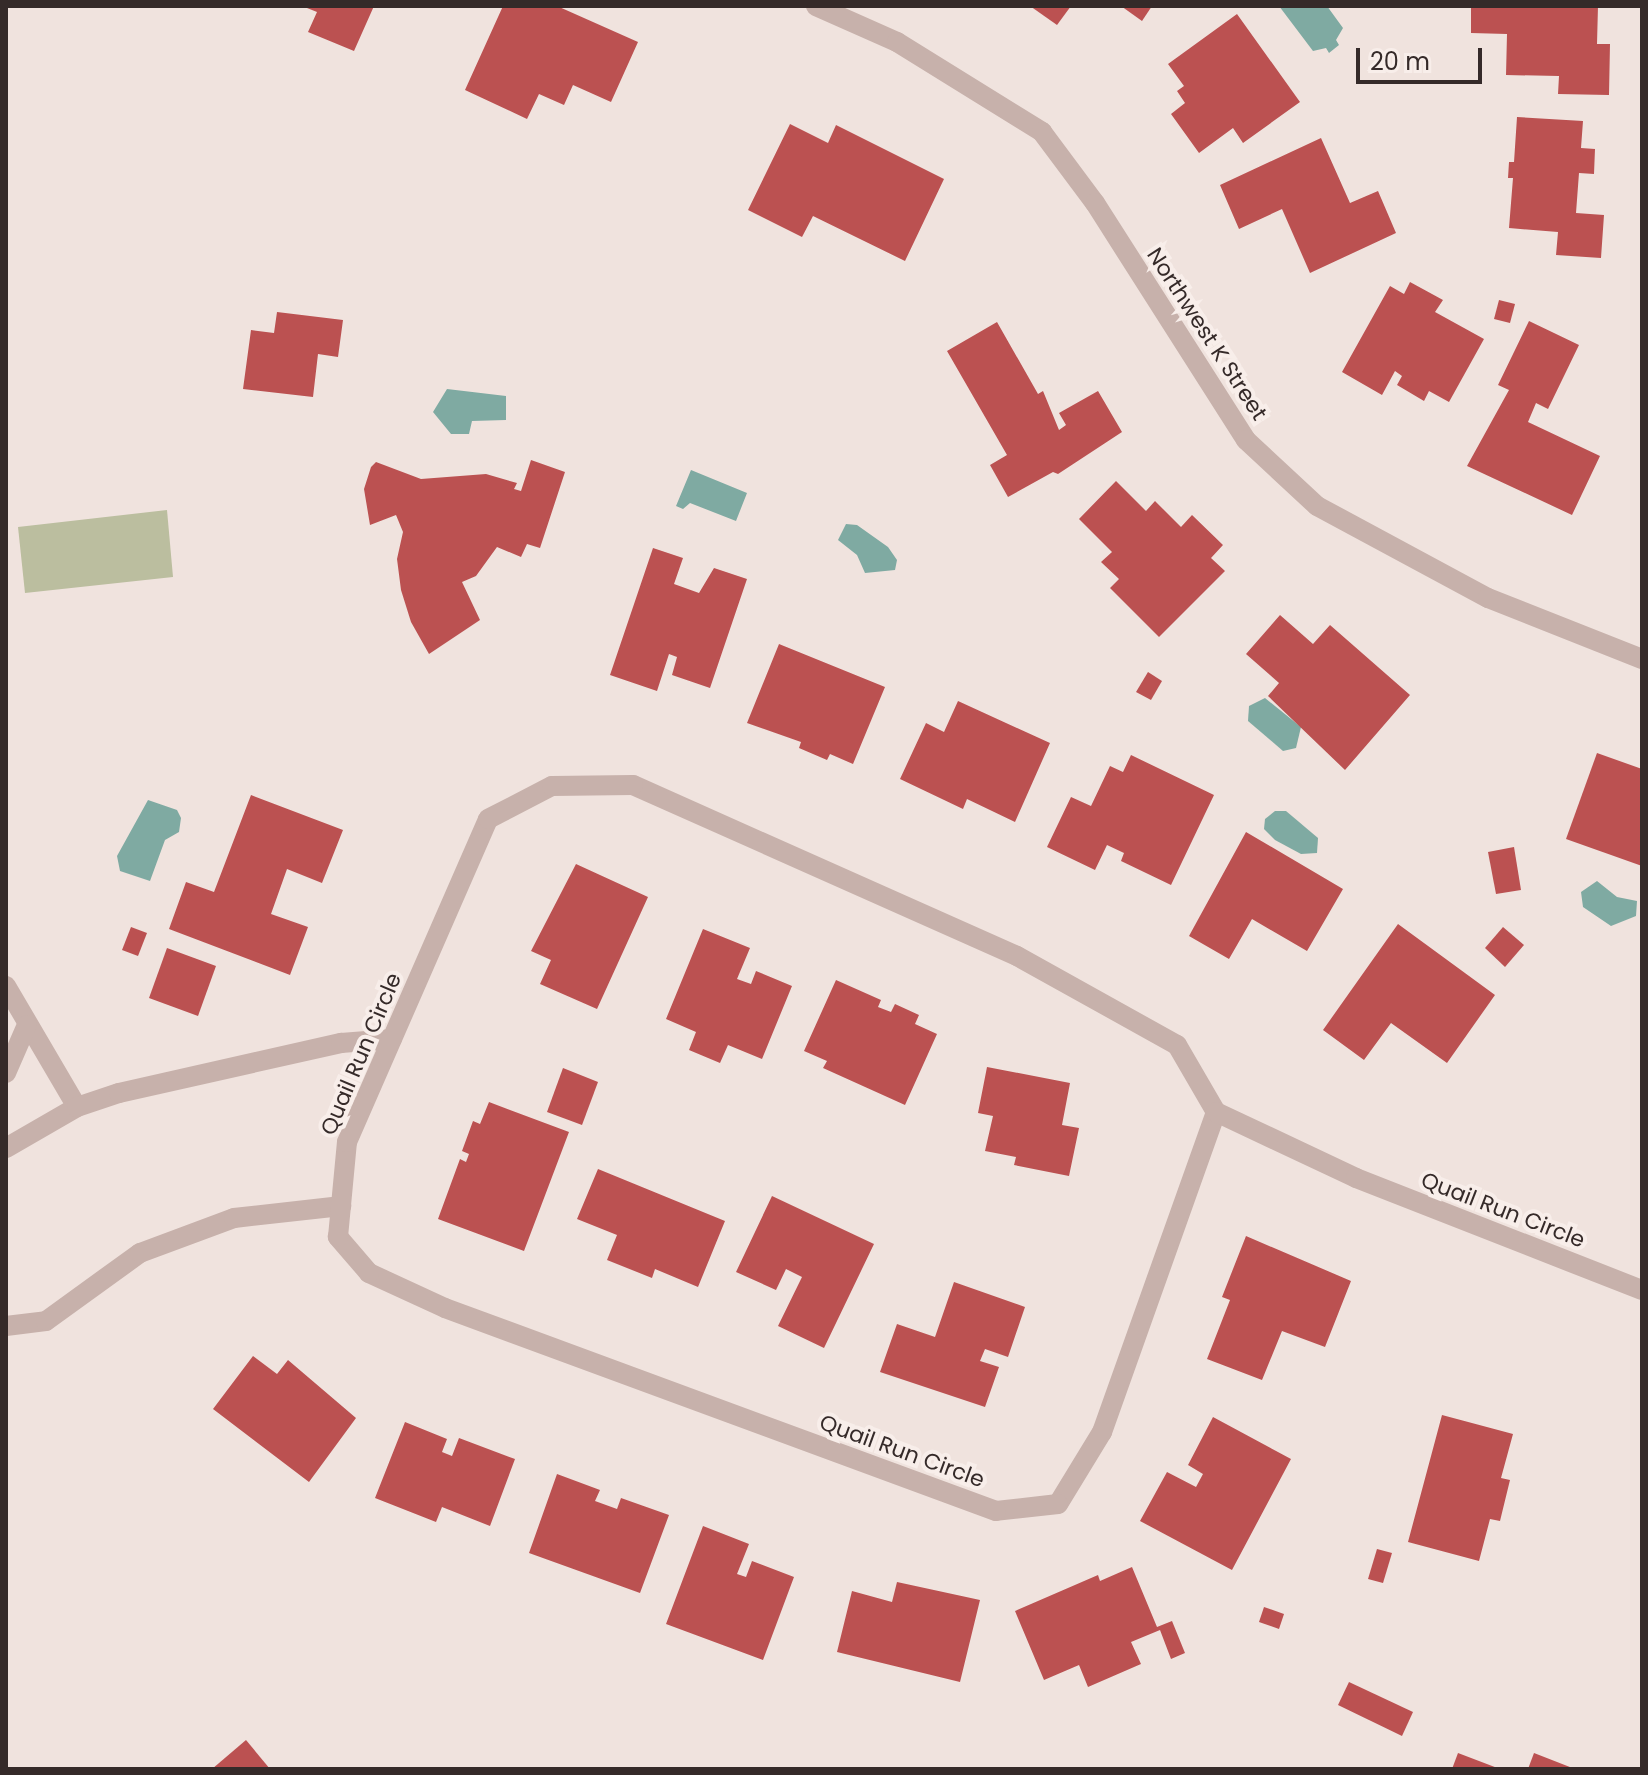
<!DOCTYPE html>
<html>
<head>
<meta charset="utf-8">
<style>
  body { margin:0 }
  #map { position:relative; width:1648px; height:1775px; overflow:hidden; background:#f0e3de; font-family:Poppins,sans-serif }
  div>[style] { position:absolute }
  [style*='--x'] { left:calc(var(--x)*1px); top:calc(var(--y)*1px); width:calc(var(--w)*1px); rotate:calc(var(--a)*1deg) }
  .green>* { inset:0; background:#bbbe9f }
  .water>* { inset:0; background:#7faaa2 }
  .building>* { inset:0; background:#bb5151 }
  .service>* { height:20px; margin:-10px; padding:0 10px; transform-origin:10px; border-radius:10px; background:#c7b1ab }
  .minor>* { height:20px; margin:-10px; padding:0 10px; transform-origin:10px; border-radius:10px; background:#c7b1ab }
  span { translate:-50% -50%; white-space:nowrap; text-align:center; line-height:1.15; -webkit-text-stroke:8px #f8eeea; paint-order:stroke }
  .street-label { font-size:22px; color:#352a29 }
  .frame { position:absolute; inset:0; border:8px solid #352a29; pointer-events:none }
  .scale { position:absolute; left:1356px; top:48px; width:126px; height:36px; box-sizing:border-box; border:4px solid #352a29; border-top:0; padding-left:10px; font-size:24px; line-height:28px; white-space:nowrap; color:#352a29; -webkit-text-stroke:6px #f8eeea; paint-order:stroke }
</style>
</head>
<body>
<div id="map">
  <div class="green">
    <i style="clip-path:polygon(167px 510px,173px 577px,25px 593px,18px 527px)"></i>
  </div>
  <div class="water">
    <i style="clip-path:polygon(1279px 6px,1327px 6px,1343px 28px,1336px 40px,1339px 45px,1329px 53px,1326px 48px,1313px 51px)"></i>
    <i style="clip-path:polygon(447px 389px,506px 396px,506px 420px,472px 421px,469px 434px,451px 434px,433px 412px)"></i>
    <i style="clip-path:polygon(691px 470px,747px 493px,736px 521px,690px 503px,683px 509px,676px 506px)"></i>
    <i style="clip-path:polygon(846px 524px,857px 525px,888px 547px,897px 560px,895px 570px,865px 573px,857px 555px,838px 540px)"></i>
    <i style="clip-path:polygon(1265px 698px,1301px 727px,1296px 748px,1283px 751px,1248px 721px,1249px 706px)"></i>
    <i style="clip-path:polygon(148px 800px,177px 810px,181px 818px,179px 832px,165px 840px,150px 881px,120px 871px,117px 856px)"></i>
    <i style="clip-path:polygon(1275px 811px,1286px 811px,1318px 838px,1317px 853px,1301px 854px,1275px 840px,1264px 829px,1265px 819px)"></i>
    <i style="clip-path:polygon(1597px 881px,1617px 897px,1637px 901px,1636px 916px,1611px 926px,1583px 907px,1581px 892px)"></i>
  </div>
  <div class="building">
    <i style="clip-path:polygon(302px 6px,374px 6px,354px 51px,308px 32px,317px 12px)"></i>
    <i style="clip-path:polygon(503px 6px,557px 6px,638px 42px,611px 102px,573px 85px,564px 105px,539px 94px,527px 119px,465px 90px)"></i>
    <i style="clip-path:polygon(1030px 6px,1071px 6px,1057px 25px)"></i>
    <i style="clip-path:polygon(1121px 6px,1152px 6px,1142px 21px)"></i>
    <i style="clip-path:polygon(1471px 6px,1598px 6px,1597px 44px,1610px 44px,1609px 95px,1558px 94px,1559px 76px,1506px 75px,1507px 34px,1471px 33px)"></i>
    <i style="clip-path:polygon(1237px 14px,1300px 102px,1243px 143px,1233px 128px,1199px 153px,1171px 114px,1185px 103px,1177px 91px,1184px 86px,1168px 64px)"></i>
    <i style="clip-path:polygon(1517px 117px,1583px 121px,1581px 148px,1595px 149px,1594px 174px,1579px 173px,1576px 213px,1604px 215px,1601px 258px,1556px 255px,1558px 232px,1509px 228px,1513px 178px,1508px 178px,1509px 162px,1514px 162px)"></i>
    <i style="clip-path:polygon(790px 124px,828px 143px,836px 125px,944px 179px,905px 261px,813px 216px,802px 237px,748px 210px)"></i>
    <i style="clip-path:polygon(1321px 138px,1350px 203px,1378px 191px,1396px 233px,1310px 273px,1282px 209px,1239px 229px,1220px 185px)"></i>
    <i style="clip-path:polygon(1410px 282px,1443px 300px,1435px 312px,1484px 339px,1449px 402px,1429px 391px,1424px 401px,1397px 385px,1402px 376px,1395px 371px,1382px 395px,1342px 372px,1390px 286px,1404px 294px)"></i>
    <i style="clip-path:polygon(1499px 300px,1515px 304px,1510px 323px,1494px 319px)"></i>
    <i style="clip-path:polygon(277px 312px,343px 320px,338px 357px,318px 354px,313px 397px,243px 389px,251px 330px,274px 333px)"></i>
    <i style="clip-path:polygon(1529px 321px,1579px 345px,1548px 409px,1536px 403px,1528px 422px,1600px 456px,1572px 515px,1467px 466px,1509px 390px,1498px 385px)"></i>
    <i style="clip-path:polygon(997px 322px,1038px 394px,1043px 391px,1059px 430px,1066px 425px,1059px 413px,1098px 391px,1122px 432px,1058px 474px,1053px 472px,1008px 497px,990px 465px,1007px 455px,947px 351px)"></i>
    <i style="clip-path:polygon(531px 460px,565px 472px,540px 548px,527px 544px,521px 557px,497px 547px,476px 576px,462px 582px,480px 620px,429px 654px,411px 622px,401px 590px,397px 559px,403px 532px,396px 515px,370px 525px,364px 489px,371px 467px,376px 462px,421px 479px,486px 474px,517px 483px,514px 489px,521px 491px)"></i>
    <i style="clip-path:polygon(1116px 481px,1146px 511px,1155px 501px,1181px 527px,1192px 515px,1223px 545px,1211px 558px,1225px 571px,1159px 637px,1110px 588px,1119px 579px,1101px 562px,1112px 552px,1079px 519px)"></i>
    <i style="clip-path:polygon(653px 548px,683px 558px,674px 584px,699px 593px,714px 568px,747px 579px,710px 688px,672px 675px,677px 657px,669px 654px,657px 691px,610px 675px)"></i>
    <i style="clip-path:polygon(1280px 615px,1313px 644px,1330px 625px,1410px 695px,1345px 770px,1268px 696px,1279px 683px,1246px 654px)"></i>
    <i style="clip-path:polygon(779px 644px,885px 687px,853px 764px,830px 754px,827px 760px,799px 748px,801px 742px,747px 723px)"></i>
    <i style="clip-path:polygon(1148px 672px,1162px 681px,1151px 700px,1136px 692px)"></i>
    <i style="clip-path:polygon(958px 701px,1050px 743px,1015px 822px,967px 799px,963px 809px,900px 779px,926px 723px,944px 732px)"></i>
    <i style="clip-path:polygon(1597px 753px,1642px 769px,1642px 866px,1566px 839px)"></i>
    <i style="clip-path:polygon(1131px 755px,1214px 795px,1171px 885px,1121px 861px,1124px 853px,1107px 845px,1095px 870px,1047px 847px,1071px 797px,1091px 806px,1110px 766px,1123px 772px)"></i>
    <i style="clip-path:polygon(251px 795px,343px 830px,322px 883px,287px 869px,271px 914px,308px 927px,290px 975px,169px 929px,186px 882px,214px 892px)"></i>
    <i style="clip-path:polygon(1246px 832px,1343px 889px,1307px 951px,1252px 919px,1229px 959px,1189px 936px)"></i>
    <i style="clip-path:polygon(1514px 847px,1521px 890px,1496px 894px,1488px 852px)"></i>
    <i style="clip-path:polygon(576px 864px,648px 897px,597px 1009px,540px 984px,551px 960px,531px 951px)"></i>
    <i style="clip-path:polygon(1398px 924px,1495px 995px,1447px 1063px,1391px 1023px,1364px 1060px,1323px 1030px)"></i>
    <i style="clip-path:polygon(131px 927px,147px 933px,138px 956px,122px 950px)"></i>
    <i style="clip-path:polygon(1503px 927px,1524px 945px,1505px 967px,1485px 948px)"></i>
    <i style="clip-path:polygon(703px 929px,750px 948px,737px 979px,751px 984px,756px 971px,792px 986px,762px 1059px,728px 1045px,720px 1063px,689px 1050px,696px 1032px,666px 1019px)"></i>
    <i style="clip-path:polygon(167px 948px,216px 966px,198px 1016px,149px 998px)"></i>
    <i style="clip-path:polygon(836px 980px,881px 1000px,878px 1007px,891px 1012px,895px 1004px,919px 1015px,915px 1024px,937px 1034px,905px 1105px,823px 1068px,827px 1061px,804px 1051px)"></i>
    <i style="clip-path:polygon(987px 1067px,1070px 1083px,1062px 1125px,1079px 1128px,1069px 1176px,1014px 1165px,1016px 1157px,985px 1151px,993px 1116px,978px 1113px)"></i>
    <i style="clip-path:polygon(563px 1068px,598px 1082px,582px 1125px,547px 1112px)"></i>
    <i style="clip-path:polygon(489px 1102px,569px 1132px,524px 1251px,438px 1219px,460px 1159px,466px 1162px,469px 1154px,462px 1151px,473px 1121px,480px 1124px)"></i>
    <i style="clip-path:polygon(598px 1169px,725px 1221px,698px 1287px,655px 1269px,652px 1278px,607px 1260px,617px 1235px,577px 1219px)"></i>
    <i style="clip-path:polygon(772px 1196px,874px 1244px,824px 1348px,778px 1326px,802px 1277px,786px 1269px,776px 1290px,736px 1272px)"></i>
    <i style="clip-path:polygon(1246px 1236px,1351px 1281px,1325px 1347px,1282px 1331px,1262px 1380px,1207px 1359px,1230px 1300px,1222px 1297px)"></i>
    <i style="clip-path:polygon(954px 1282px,1025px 1307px,1008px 1357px,985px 1349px,980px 1361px,999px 1367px,985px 1407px,880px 1372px,897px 1324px,935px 1337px)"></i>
    <i style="clip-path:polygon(253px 1356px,277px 1374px,288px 1360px,356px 1418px,309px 1482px,213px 1409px)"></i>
    <i style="clip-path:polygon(1442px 1415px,1513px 1434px,1501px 1478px,1510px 1480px,1500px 1521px,1490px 1519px,1479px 1561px,1408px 1542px)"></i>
    <i style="clip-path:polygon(1213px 1417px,1291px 1459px,1232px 1570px,1140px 1521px,1167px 1472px,1196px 1487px,1203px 1474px,1188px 1465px)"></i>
    <i style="clip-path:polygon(405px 1422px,447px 1439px,442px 1452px,452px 1456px,459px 1438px,515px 1459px,490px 1526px,442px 1507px,436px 1522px,375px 1498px)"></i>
    <i style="clip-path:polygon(557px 1474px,600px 1490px,595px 1501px,617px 1509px,621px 1498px,669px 1515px,640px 1593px,529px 1553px)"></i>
    <i style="clip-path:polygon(703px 1526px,749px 1544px,737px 1574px,746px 1577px,752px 1561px,794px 1577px,763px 1660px,666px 1624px)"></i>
    <i style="clip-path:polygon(1377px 1549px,1392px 1553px,1383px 1583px,1368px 1579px)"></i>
    <i style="clip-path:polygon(1132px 1567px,1157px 1627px,1172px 1621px,1185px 1653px,1171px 1659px,1160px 1630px,1131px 1642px,1141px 1664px,1088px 1687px,1079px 1665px,1044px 1680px,1015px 1611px,1098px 1575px,1100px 1581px)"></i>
    <i style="clip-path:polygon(897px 1582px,980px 1600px,960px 1682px,837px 1652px,852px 1591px,892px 1602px)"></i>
    <i style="clip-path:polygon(1264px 1607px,1284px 1614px,1279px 1629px,1259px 1622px)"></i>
    <i style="clip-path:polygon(1349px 1682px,1413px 1712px,1402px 1736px,1338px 1705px)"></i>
    <i style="clip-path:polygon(246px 1740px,270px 1769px,212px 1769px)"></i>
    <i style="clip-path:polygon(1458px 1753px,1500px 1769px,1452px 1769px)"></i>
    <i style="clip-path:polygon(1534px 1753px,1575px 1769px,1528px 1769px)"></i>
  </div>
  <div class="service">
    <i style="--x:6;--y:986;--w:140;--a:59.6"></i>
    <i style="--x:6;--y:1073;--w:52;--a:-66.4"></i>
    <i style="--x:6;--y:1148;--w:82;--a:-30"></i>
    <i style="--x:77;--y:1107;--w:44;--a:-18.4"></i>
    <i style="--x:119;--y:1093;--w:228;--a:-12.7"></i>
    <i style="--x:341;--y:1043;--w:51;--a:-4.5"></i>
    <i style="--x:6;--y:1326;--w:40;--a:-7.1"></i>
    <i style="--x:46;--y:1321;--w:116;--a:-35.9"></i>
    <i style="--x:140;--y:1253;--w:100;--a:-20.4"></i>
    <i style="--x:234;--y:1218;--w:108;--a:-6.4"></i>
  </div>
  <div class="minor">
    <i style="--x:816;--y:6;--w:89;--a:24"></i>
    <i style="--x:897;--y:42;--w:171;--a:31.8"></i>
    <i style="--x:1042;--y:132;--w:89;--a:53.3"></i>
    <i style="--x:1095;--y:203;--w:281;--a:57.5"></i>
    <i style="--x:1246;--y:440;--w:97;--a:42.9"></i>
    <i style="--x:1317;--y:506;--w:194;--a:28.3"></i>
    <i style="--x:1488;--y:598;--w:166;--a:21.6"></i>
    <i style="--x:633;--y:785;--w:420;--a:24"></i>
    <i style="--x:1017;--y:956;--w:183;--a:29.1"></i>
    <i style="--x:1177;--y:1045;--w:78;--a:59.8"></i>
    <i style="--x:1216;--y:1112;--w:340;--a:109.6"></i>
    <i style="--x:1102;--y:1432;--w:84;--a:121.4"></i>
    <i style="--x:1058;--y:1504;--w:62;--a:173.6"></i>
    <i style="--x:996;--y:1511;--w:587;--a:-159.78"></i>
    <i style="--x:445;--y:1308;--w:84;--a:-155.3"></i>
    <i style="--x:369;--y:1273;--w:48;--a:-130.7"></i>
    <i style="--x:338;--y:1237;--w:95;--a:-84.6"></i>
    <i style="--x:347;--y:1142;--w:352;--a:-66.4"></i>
    <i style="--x:488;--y:819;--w:72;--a:-27.3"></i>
    <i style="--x:552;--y:786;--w:81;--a:-0.7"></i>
    <i style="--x:1216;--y:1112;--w:155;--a:25.2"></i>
    <i style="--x:1356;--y:1178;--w:307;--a:21.4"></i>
  </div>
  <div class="street-label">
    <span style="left:1207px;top:334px;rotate:57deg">Northwest K Street</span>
    <span style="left:361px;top:1054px;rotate:-67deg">Quail Run Circle</span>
    <span style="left:1503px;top:1210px;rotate:21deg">Quail Run Circle</span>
    <span style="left:902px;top:1451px;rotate:20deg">Quail Run Circle</span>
  </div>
  <div class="frame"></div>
  <div class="scale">20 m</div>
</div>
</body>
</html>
